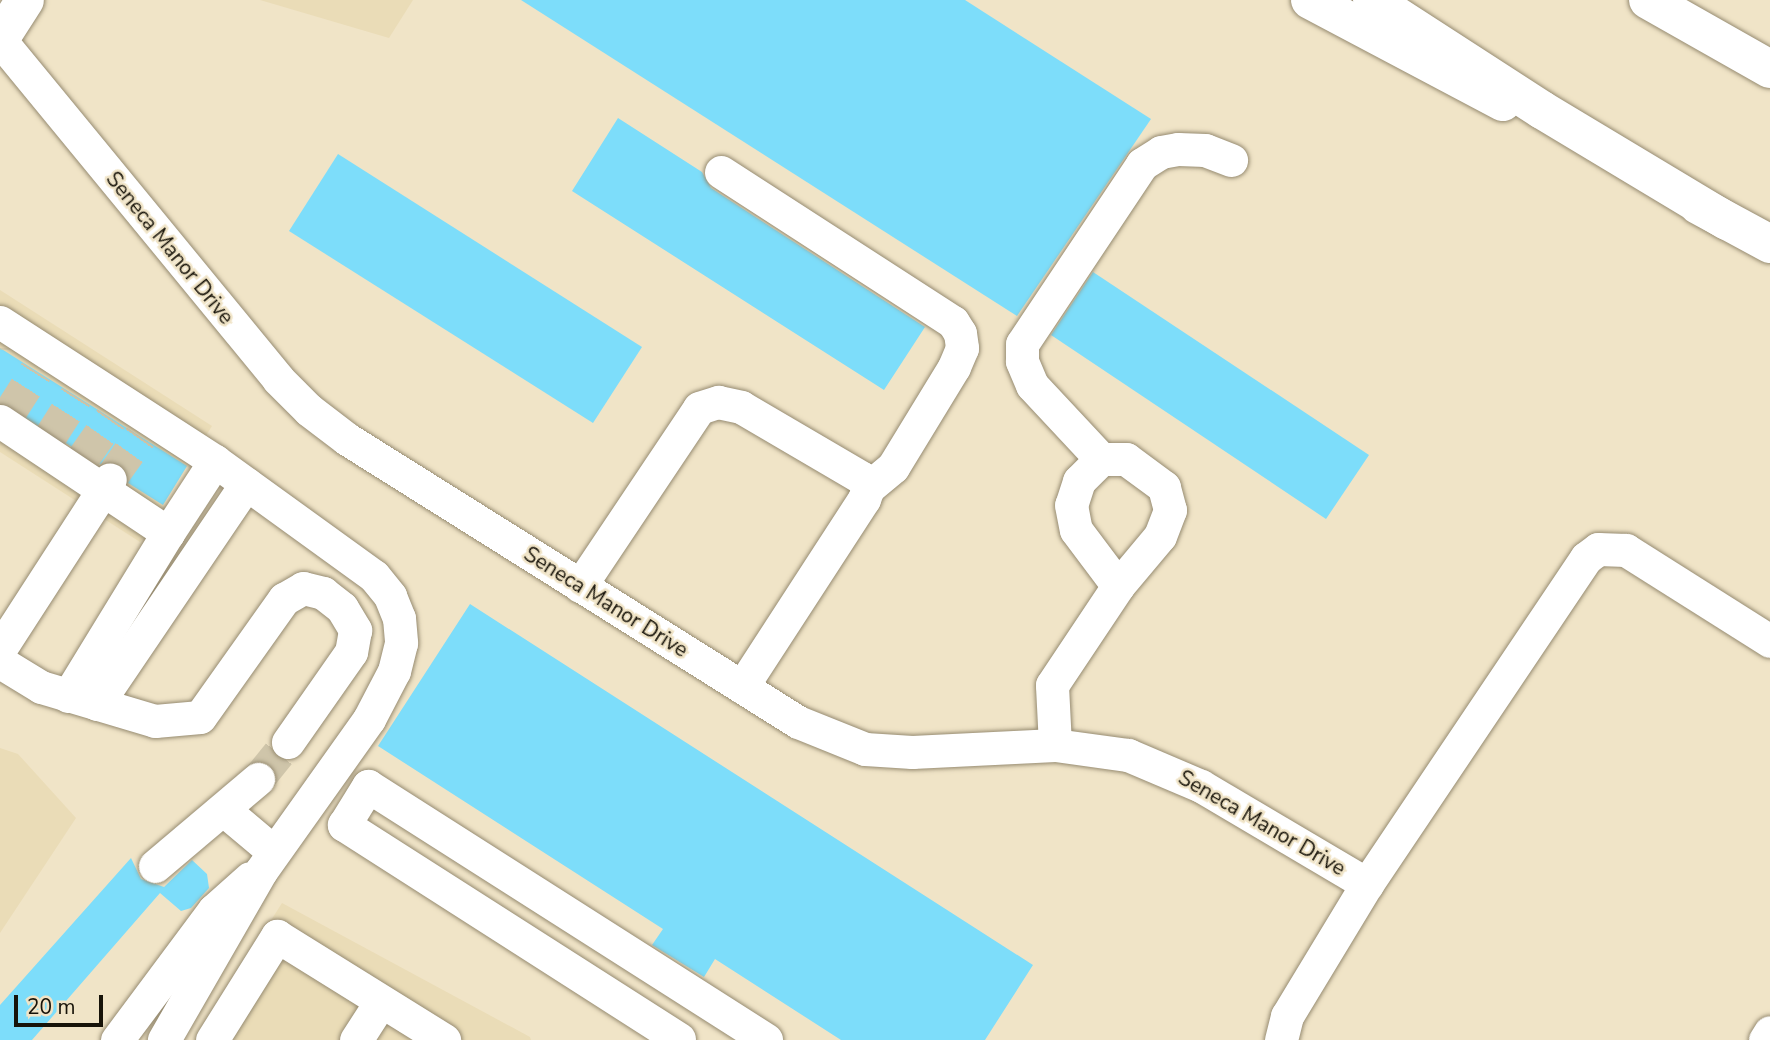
<!DOCTYPE html>
<html>
<head>
<meta charset="utf-8">
<style>
  body { margin:0 }
  #map { position:relative; width:1770px; height:1040px; overflow:hidden; background:#f0e4c7; font-family:"Nunito Sans",sans-serif }
  div>[style] { position:absolute }
  [style*='--x'] { left:calc(var(--x)*1px); top:calc(var(--y)*1px); width:calc(var(--w)*1px); rotate:calc(var(--a)*1deg) }
  .built>* { inset:0; background:#eadcb7 }
  .building>* { inset:0; background:#7dddfa }
  .minor-tunnel>* { height:33px; margin-top:-16.5px; transform-origin:0; background:repeating-linear-gradient(90deg,#cfc5aa 0 33px,transparent 0 50px) }
  .roads { filter:drop-shadow(0 0 2px #968b71) drop-shadow(0 0 2px #968b71) }
  .minor>* { height:33px; margin:-16.5px; padding:0 16.5px; transform-origin:16.5px; border-radius:16.5px; background:#fff }
  .major>* { height:38px; margin:-19px; padding:0 19px; transform-origin:19px; border-radius:19px; background:#fff }
  .highway>* { height:38px; margin:-19px; padding:0 19px; transform-origin:19px; border-radius:19px; background:#fff }
  span { translate:-50% -50%; white-space:nowrap; text-align:center; line-height:1.15; -webkit-text-stroke:5px #f0e4c7; paint-order:stroke }
  .street-label { font-size:21px; color:#171309 }
  .scale { position:absolute; left:14px; top:995px; width:89px; height:32px; box-sizing:border-box; border:4px solid #171309; border-top:0; padding-left:9px; font-size:21px; line-height:24px; white-space:nowrap; color:#171309; -webkit-text-stroke:5px #f0e4c7; paint-order:stroke }
</style>
</head>
<body>
<div id="map">
  <div class="built">
    <i style="clip-path:polygon(260px 0,413px 0,389px 38px)"></i>
    <i style="clip-path:polygon(0 290px,212px 426px,140px 542px,0 452px)"></i>
    <i style="clip-path:polygon(0 748px,18px 754px,76px 818px,0 933px)"></i>
    <i style="clip-path:polygon(282px 903px,530px 1037px,531px 1040px,195px 1040px)"></i>
  </div>
  <div class="building">
    <i style="clip-path:polygon(521px 0,965px 0,1151px 119px,1017px 316px)"></i>
    <i style="clip-path:polygon(618px 118px,702px 172px,711px 188px,925px 327px,884px 390px,572px 191px)"></i>
    <i style="clip-path:polygon(338px 154px,642px 347px,593px 423px,289px 231px)"></i>
    <i style="clip-path:polygon(1093px 272px,1369px 455px,1326px 519px,1051px 335px)"></i>
    <i style="clip-path:polygon(0 348px,187px 466px,163px 505px,128px 483px,127px 471px,120px 463px,99px 464px,0 402px)"></i>
    <i style="clip-path:polygon(470px 604px,1033px 965px,985px 1040px,841px 1040px,715px 959px,704px 977px,652px 945px,663px 929px,378px 746px)"></i>
    <i style="clip-path:polygon(131px 858px,141px 879px,164px 887px,192px 860px,207px 874px,209px 888px,191px 908px,181px 911px,160px 893px,32px 1040px,0 1040px,0 1005px)"></i>
  </div>
  <div class="minor-tunnel">
    <i style="--x:0;--y:349;--w:1;--a:-90"></i>
    <i style="--x:8;--y:415;--w:52;--a:-57.5"></i>
    <i style="--x:48;--y:440;--w:52;--a:-57.5"></i>
    <i style="--x:81;--y:461;--w:52;--a:-55.1"></i>
    <i style="--x:110;--y:479;--w:52;--a:-54.5"></i>
    <i style="--x:258;--y:779;--w:48;--a:-51"></i>
  </div>
  <div class="roads">
    <div class="minor">
      <i style="--x:0;--y:40;--w:438;--a:50.6"></i>
      <i style="--x:278;--y:379;--w:44;--a:45"></i>
      <i style="--x:309;--y:410;--w:48;--a:37.3"></i>
      <i style="--x:347;--y:439;--w:532;--a:32.11"></i>
      <i style="--x:798;--y:722;--w:72;--a:21.9"></i>
      <i style="--x:865;--y:749;--w:47;--a:3.7"></i>
      <i style="--x:912;--y:752;--w:143;--a:-2.8"></i>
      <i style="--x:1055;--y:745;--w:74;--a:7.8"></i>
      <i style="--x:1128;--y:755;--w:79;--a:23"></i>
      <i style="--x:1201;--y:786;--w:193;--a:30.6"></i>
      <i style="--x:721;--y:172;--w:276;--a:32.9"></i>
      <i style="--x:953;--y:322;--w:13;--a:58"></i>
      <i style="--x:960;--y:333;--w:15;--a:82"></i>
      <i style="--x:962;--y:348;--w:21;--a:113"></i>
      <i style="--x:954;--y:367;--w:117;--a:121.4"></i>
      <i style="--x:893;--y:467;--w:33;--a:140"></i>
      <i style="--x:0;--y:322;--w:256;--a:32.9"></i>
      <i style="--x:215;--y:461;--w:196;--a:35.9"></i>
      <i style="--x:374;--y:576;--w:26;--a:51"></i>
      <i style="--x:390;--y:596;--w:24;--a:68"></i>
      <i style="--x:399;--y:618;--w:25;--a:85"></i>
      <i style="--x:401;--y:643;--w:29;--a:104"></i>
      <i style="--x:394;--y:671;--w:54;--a:117.5"></i>
      <i style="--x:369;--y:719;--w:186;--a:125.4"></i>
      <i style="--x:261;--y:871;--w:195;--a:119.9"></i>
      <i style="--x:0;--y:421;--w:202;--a:33.7"></i>
      <i style="--x:168;--y:533;--w:86;--a:-56.9"></i>
      <i style="--x:1101;--y:459;--w:101;--a:-133"></i>
      <i style="--x:1032;--y:385;--w:26;--a:-113"></i>
      <i style="--x:1022;--y:361;--w:17;--a:-90"></i>
      <i style="--x:1022;--y:344;--w:216;--a:-56.3"></i>
      <i style="--x:1142;--y:164;--w:22;--a:-32"></i>
      <i style="--x:1161;--y:152;--w:17;--a:-10"></i>
      <i style="--x:1178;--y:149;--w:27;--a:2"></i>
      <i style="--x:1205;--y:150;--w:28;--a:21"></i>
      <i style="--x:580;--y:586;--w:214;--a:-56.2"></i>
      <i style="--x:699;--y:408;--w:20;--a:-18"></i>
      <i style="--x:718;--y:402;--w:24;--a:12"></i>
      <i style="--x:741;--y:407;--w:140;--a:30.4"></i>
      <i style="--x:862;--y:478;--w:12;--a:59"></i>
      <i style="--x:868;--y:488;--w:12;--a:110"></i>
      <i style="--x:864;--y:499;--w:224;--a:123"></i>
      <i style="--x:0;--y:649;--w:202;--a:-57.1"></i>
      <i style="--x:0;--y:662;--w:48;--a:31.4"></i>
      <i style="--x:41;--y:687;--w:119;--a:16.6"></i>
      <i style="--x:155;--y:721;--w:45;--a:-5.1"></i>
      <i style="--x:200;--y:717;--w:145;--a:-54.6"></i>
      <i style="--x:284;--y:599;--w:22;--a:-30"></i>
      <i style="--x:303;--y:588;--w:21;--a:14"></i>
      <i style="--x:323;--y:593;--w:24;--a:38"></i>
      <i style="--x:342;--y:608;--w:26;--a:59"></i>
      <i style="--x:355;--y:630;--w:22;--a:100"></i>
      <i style="--x:351;--y:652;--w:110;--a:125"></i>
      <i style="--x:68;--y:696;--w:191;--a:-58.5"></i>
      <i style="--x:97;--y:704;--w:266;--a:-55.9"></i>
      <i style="--x:1055;--y:745;--w:60;--a:-92.9"></i>
      <i style="--x:1052;--y:685;--w:119;--a:-56.3"></i>
      <i style="--x:1118;--y:586;--w:65;--a:-50"></i>
      <i style="--x:1160;--y:536;--w:28;--a:-69"></i>
      <i style="--x:1170;--y:510;--w:24;--a:-105"></i>
      <i style="--x:1164;--y:487;--w:47;--a:-143.6"></i>
      <i style="--x:1126;--y:459;--w:25;--a:180"></i>
      <i style="--x:1101;--y:459;--w:31;--a:135"></i>
      <i style="--x:1079;--y:481;--w:25;--a:108"></i>
      <i style="--x:1071;--y:505;--w:25;--a:79"></i>
      <i style="--x:1076;--y:530;--w:70;--a:53.1"></i>
      <i style="--x:224;--y:810;--w:65;--a:40"></i>
      <i style="--x:155;--y:866;--w:135;--a:-40.2"></i>
      <i style="--x:679;--y:1039;--w:398;--a:-147.4"></i>
      <i style="--x:344;--y:825;--w:46;--a:-58.4"></i>
      <i style="--x:368;--y:786;--w:472;--a:32.5"></i>
      <i style="--x:117;--y:1040;--w:162;--a:-53.3"></i>
      <i style="--x:214;--y:910;--w:48;--a:-41.6"></i>
      <i style="--x:212;--y:1040;--w:123;--a:-58"></i>
      <i style="--x:277;--y:936;--w:197;--a:31.9"></i>
      <i style="--x:356;--y:1040;--w:46;--a:-57.3"></i>
      <i style="--x:1281;--y:1040;--w:25;--a:-76"></i>
      <i style="--x:1287;--y:1016;--w:154;--a:-58.8"></i>
      <i style="--x:1367;--y:884;--w:393;--a:-56.1"></i>
      <i style="--x:1586;--y:558;--w:15;--a:-37"></i>
      <i style="--x:1598;--y:549;--w:28;--a:2"></i>
      <i style="--x:1626;--y:550;--w:170;--a:32.3"></i>
      <i style="--x:1765;--y:1040;--w:9;--a:-58"></i>
    </div>
    <div class="major">
      <i style="--x:1310;--y:0;--w:218;--a:27.9"></i>
      <i style="--x:0;--y:39;--w:46;--a:-57.3"></i>
      <i style="--x:1698;--y:205;--w:82;--a:28.4"></i>
    </div>
    <div class="highway">
      <i style="--x:1372;--y:0;--w:202;--a:32.9"></i>
      <i style="--x:1542;--y:110;--w:216;--a:31"></i>
      <i style="--x:1648;--y:0;--w:140;--a:29.5"></i>
    </div>
  </div>
  <div class="street-label">
    <span style="left:170px;top:248px;rotate:51deg">Seneca Manor Drive</span>
    <span style="left:606px;top:602px;rotate:32deg">Seneca Manor Drive</span>
    <span style="left:1262px;top:823px;rotate:30deg">Seneca Manor Drive</span>
  </div>
  <div class="scale">20 m</div>
</div>
</body>
</html>
